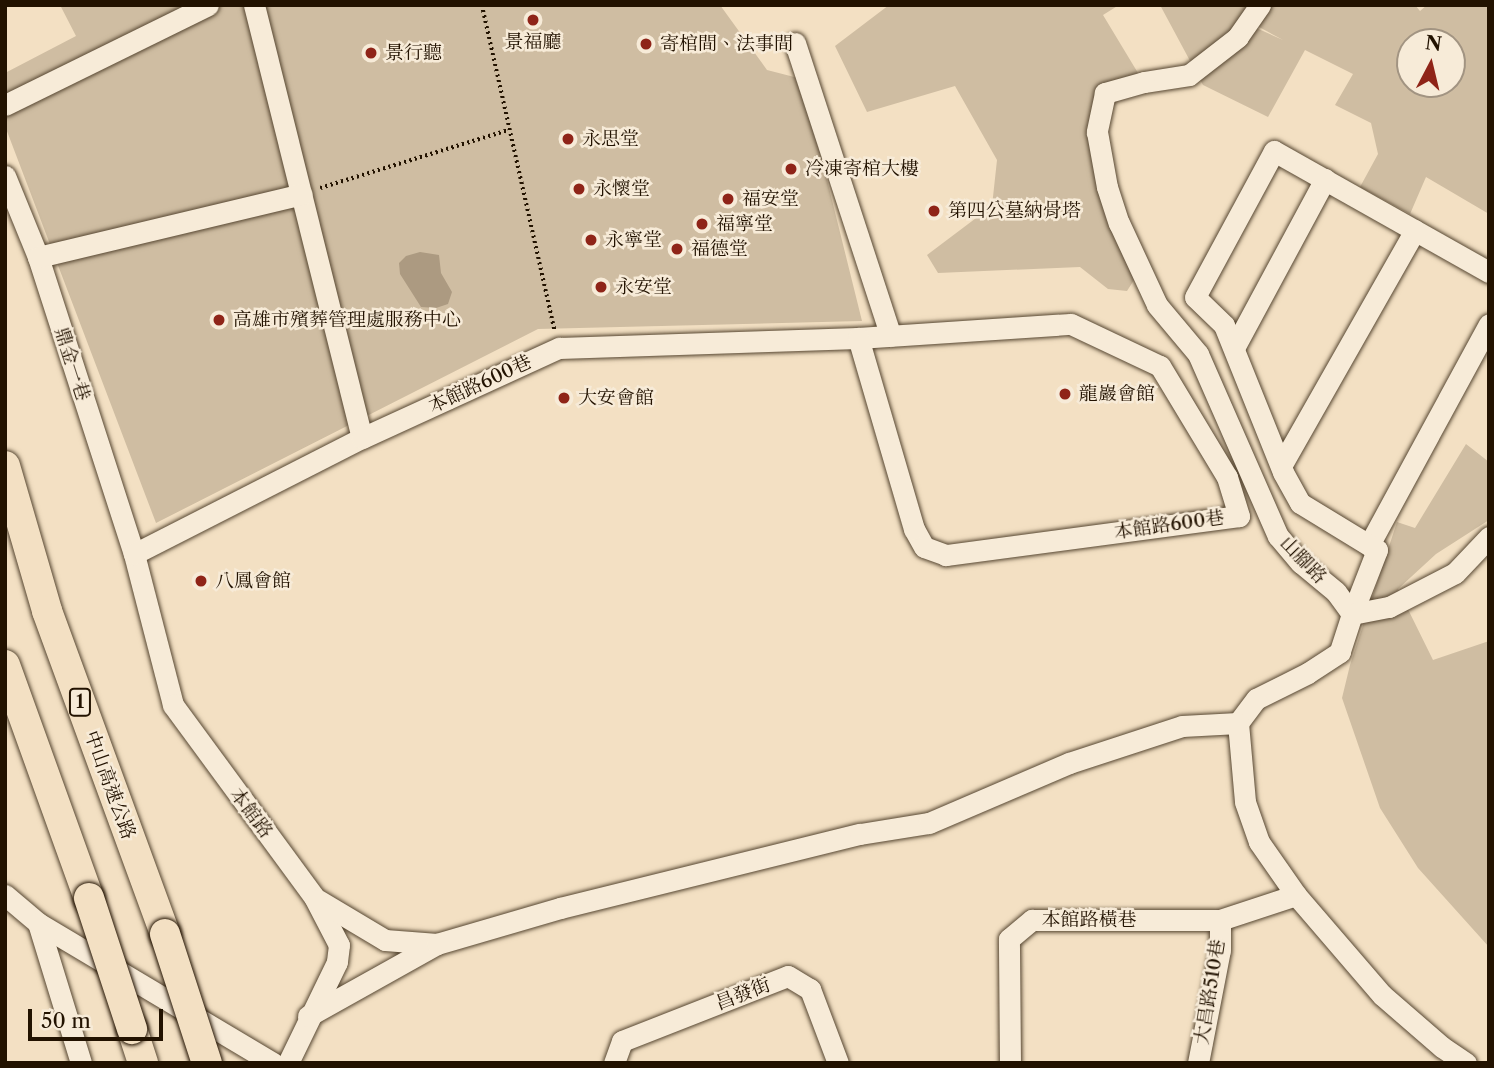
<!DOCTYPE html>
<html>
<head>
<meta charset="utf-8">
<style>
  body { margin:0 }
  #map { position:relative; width:1494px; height:1068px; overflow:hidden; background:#f3e0c3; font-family:"Libre Caslon Text","Noto Serif TC",serif }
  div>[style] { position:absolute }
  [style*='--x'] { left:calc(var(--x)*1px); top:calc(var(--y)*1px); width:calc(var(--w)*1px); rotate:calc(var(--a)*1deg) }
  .green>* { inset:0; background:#cfbda2 }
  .water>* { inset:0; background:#ac9a81 }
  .path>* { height:3.5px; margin-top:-1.75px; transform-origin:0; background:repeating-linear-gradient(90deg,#221200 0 2px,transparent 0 5.5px) }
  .roads { filter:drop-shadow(0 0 2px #564631) drop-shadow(0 0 2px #564631) }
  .minor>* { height:21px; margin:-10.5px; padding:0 10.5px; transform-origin:10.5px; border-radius:10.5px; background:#f7ebd8 }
  .highway>* { height:30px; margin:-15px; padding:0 15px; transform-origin:15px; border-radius:15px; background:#f3e0c3 }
  .bridges { filter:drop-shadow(0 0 2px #221200) drop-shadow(0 0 2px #221200) }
  .highway-bridge>* { height:30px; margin:-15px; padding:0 15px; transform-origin:15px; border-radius:15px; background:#f3e0c3 }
  .dots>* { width:19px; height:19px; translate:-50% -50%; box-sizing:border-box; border:4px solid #f7ebd8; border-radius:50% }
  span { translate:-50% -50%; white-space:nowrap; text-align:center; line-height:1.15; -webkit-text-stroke:5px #f7ebd8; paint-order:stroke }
  .shield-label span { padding:2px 5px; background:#f7ebd8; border:2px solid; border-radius:5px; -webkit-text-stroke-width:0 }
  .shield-label { font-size:18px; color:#221200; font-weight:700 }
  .poi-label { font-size:19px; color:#221200 }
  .left { translate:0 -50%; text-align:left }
  .street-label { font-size:19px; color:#221200 }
  .frame { position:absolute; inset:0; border:7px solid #221200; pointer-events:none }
  .north { position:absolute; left:1396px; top:28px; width:70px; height:70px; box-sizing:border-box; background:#f7ebd8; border:2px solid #a29482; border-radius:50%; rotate:7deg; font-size:19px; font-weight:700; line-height:28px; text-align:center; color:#221200 }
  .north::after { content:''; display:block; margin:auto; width:24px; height:32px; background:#8f2418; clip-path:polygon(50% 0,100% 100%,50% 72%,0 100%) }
  .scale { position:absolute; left:28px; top:1009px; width:135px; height:32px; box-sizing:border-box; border:4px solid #221200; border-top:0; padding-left:9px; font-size:21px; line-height:24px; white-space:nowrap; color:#221200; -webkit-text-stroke:5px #f7ebd8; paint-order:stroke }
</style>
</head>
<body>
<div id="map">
  <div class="green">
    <i style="clip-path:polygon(60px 5px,720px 5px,767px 70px,802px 79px,862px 321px,538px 329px,156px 523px,5px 126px,5px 73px,76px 36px)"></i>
    <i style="clip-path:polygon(889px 5px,1119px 5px,1103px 15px,1138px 73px,1097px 91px,1134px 280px,1127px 291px,1108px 289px,1080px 267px,938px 273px,927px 255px,992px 206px,997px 160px,955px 86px,867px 112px,835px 46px)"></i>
    <i style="clip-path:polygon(evenodd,1160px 5px,1257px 5px,1245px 23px,1283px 40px,1250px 22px,1262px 5px,1415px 5px,1420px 11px,1427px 5px,1489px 5px,1489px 214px,1426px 177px,1410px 214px,1360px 187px,1378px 154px,1371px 123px,1335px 105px,1353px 74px,1305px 50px,1268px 117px,1203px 85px,1160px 5px,1410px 42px,1452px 42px,1452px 84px,1410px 84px,1410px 42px)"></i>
    <i style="clip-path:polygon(1466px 444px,1489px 462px,1489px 520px,1436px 554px,1398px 589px,1433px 660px,1489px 641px,1489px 947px,1418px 868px,1380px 808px,1342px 698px,1350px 665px,1397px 522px,1415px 528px)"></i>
  </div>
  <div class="water">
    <i style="clip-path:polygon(420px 252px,439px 255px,441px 273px,452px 292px,448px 304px,436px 308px,421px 307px,400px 274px,399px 263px,406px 256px)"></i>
  </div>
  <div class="path">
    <i style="--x:482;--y:5;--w:335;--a:77.4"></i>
    <i style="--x:320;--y:188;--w:198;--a:-17.1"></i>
  </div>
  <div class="roads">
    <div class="minor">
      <i style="--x:254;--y:5;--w:446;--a:76"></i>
      <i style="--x:1260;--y:5;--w:39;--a:125"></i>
      <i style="--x:1238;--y:37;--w:62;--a:142.2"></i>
      <i style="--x:1189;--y:75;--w:46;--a:171.2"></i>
      <i style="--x:1144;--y:82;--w:41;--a:164.2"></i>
      <i style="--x:1105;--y:93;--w:40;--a:102"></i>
      <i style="--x:1097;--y:132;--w:56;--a:79.7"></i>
      <i style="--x:1107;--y:187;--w:38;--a:72"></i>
      <i style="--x:1119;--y:223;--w:90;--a:65.1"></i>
      <i style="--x:1157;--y:305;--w:64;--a:50.1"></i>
      <i style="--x:1198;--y:354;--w:199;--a:66.3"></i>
      <i style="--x:1278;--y:536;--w:35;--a:50"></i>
      <i style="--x:1301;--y:563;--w:45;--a:39.6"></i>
      <i style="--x:1336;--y:592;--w:27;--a:54"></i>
      <i style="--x:1352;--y:614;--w:40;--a:108"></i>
      <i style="--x:1340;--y:652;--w:38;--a:147"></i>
      <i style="--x:1308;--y:673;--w:58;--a:153.4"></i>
      <i style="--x:1256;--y:699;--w:30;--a:127"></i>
      <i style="--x:1238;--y:723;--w:79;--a:84.9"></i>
      <i style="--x:1245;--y:802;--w:42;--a:70.7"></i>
      <i style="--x:1259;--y:842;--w:65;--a:55.1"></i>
      <i style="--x:1296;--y:895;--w:132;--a:49.3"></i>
      <i style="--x:1382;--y:995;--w:79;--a:40.9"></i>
      <i style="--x:1442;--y:1047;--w:29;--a:34"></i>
      <i style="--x:795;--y:43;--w:308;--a:71.9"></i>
      <i style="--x:5;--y:105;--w:226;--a:-26.2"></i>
      <i style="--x:5;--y:176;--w:87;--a:67.8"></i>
      <i style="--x:38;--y:257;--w:312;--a:72.1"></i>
      <i style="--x:134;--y:554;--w:156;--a:75.5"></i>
      <i style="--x:173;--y:705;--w:238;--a:53.7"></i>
      <i style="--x:314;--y:897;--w:54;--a:62.5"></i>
      <i style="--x:339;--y:945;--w:17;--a:97"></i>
      <i style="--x:337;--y:962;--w:112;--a:115.9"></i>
      <i style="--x:38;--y:257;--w:271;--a:-13.4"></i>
      <i style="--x:1234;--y:348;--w:192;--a:-61.7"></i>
      <i style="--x:1281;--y:466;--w:271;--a:-60.4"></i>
      <i style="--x:1369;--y:545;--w:251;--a:-61.5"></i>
      <i style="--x:134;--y:554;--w:256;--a:-27"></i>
      <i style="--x:362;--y:438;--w:217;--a:-24.6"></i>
      <i style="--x:559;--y:348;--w:299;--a:-1.9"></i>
      <i style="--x:858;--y:338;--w:213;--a:-3.8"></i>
      <i style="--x:1071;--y:324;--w:98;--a:25.3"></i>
      <i style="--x:1160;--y:366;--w:130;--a:58.9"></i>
      <i style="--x:1227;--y:477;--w:41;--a:72.9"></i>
      <i style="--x:1239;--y:516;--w:296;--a:172.4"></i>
      <i style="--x:946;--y:555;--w:23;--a:-160"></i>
      <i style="--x:924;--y:547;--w:21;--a:-119"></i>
      <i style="--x:914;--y:529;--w:199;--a:-106.3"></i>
      <i style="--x:1352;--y:614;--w:69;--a:-68.7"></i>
      <i style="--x:1377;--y:550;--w:90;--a:-148.6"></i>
      <i style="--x:1300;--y:503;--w:35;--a:-119"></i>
      <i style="--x:1283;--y:472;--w:158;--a:-111.9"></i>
      <i style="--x:1224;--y:325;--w:40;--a:-136"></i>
      <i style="--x:1195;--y:297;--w:166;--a:-61.6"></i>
      <i style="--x:1274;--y:151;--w:247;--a:29.4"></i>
      <i style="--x:1352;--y:614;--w:38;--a:-11"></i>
      <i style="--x:1389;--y:607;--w:74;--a:-27.3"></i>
      <i style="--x:1455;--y:573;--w:50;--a:-46.6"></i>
      <i style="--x:5;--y:895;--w:43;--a:40.3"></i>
      <i style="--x:38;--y:923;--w:274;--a:30.8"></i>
      <i style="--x:318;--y:900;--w:78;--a:30.8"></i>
      <i style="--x:385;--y:940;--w:52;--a:4.4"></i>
      <i style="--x:38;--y:923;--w:146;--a:72.9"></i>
      <i style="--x:308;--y:1016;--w:148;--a:-29.2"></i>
      <i style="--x:437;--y:944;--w:128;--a:-16.3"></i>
      <i style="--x:560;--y:908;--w:309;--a:-13.9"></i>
      <i style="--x:860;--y:834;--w:70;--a:-9.1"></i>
      <i style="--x:929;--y:823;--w:152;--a:-23.2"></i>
      <i style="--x:1069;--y:763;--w:119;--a:-18.1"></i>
      <i style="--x:1182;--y:726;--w:56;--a:-3.1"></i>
      <i style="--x:614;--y:1063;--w:23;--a:-70"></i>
      <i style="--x:622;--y:1041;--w:178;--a:-21.4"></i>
      <i style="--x:788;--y:976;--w:26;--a:31"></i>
      <i style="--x:810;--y:989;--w:79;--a:69.3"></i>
      <i style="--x:1010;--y:1063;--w:124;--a:-90.5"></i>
      <i style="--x:1009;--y:939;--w:30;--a:-40"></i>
      <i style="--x:1032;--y:920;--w:188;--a:0"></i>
      <i style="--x:1220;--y:920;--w:80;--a:-18.2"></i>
      <i style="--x:1198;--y:1063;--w:115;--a:-79"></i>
      <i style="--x:1220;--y:950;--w:30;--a:-90"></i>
    </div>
    <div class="highway">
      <i style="--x:5;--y:466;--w:151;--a:73.8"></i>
      <i style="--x:47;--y:611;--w:344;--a:69.9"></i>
      <i style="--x:5;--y:665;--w:248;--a:70.2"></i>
      <i style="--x:132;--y:1029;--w:36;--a:72"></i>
    </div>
  </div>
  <div class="bridges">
    <div class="highway-bridge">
      <i style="--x:89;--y:898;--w:138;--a:71.8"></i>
      <i style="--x:165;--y:934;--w:136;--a:72"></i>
    </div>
  </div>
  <div class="dots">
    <i style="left:533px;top:20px;background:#8f2418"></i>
    <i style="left:646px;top:44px;background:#8f2418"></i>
    <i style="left:371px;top:53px;background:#8f2418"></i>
    <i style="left:568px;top:139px;background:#8f2418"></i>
    <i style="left:791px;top:169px;background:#8f2418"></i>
    <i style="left:579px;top:189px;background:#8f2418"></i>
    <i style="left:728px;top:199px;background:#8f2418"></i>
    <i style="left:934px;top:211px;background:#8f2418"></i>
    <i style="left:702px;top:224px;background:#8f2418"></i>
    <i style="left:591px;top:240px;background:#8f2418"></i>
    <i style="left:677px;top:249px;background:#8f2418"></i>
    <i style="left:601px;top:287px;background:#8f2418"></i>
    <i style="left:219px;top:320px;background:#8f2418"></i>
    <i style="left:1065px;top:394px;background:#8f2418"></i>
    <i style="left:564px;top:398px;background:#8f2418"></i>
    <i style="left:201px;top:581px;background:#8f2418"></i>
  </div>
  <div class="shield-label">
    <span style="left:80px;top:702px">1</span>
  </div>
  <div class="poi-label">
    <span style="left:533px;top:42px">景福廳</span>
    <span class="left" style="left:660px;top:44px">寄棺間、法事間</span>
    <span class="left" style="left:385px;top:53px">景行聽</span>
    <span class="left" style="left:582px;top:139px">永思堂</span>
    <span class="left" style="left:805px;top:169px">冷凍寄棺大樓</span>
    <span class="left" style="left:593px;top:189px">永懷堂</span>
    <span class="left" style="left:742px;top:199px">福安堂</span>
    <span class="left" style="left:948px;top:211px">第四公墓納骨塔</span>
    <span class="left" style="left:716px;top:224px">福寧堂</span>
    <span class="left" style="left:605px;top:240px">永寧堂</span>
    <span class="left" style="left:691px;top:249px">福德堂</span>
    <span class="left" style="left:615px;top:287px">永安堂</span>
    <span class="left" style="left:233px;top:320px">高雄市殯葬管理處服務中心</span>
    <span class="left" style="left:1079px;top:394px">龍巖會館</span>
    <span class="left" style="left:578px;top:398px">大安會館</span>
    <span class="left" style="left:215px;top:581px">八鳳會館</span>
  </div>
  <div class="street-label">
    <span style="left:72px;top:364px;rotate:72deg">鼎金一巷</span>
    <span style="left:480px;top:384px;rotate:-25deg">本館路600巷</span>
    <span style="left:1169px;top:525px;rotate:-8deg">本館路600巷</span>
    <span style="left:1303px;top:560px;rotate:46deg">山腳路</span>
    <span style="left:110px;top:785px;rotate:70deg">中山高速公路</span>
    <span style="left:251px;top:813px;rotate:53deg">本館路</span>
    <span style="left:1089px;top:920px">本館路橫巷</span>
    <span style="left:1210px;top:992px;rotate:-81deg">大昌路510巷</span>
    <span style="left:743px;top:994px;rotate:-21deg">昌發街</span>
  </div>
  <div class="frame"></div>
  <div class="north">N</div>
  <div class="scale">50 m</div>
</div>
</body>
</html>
